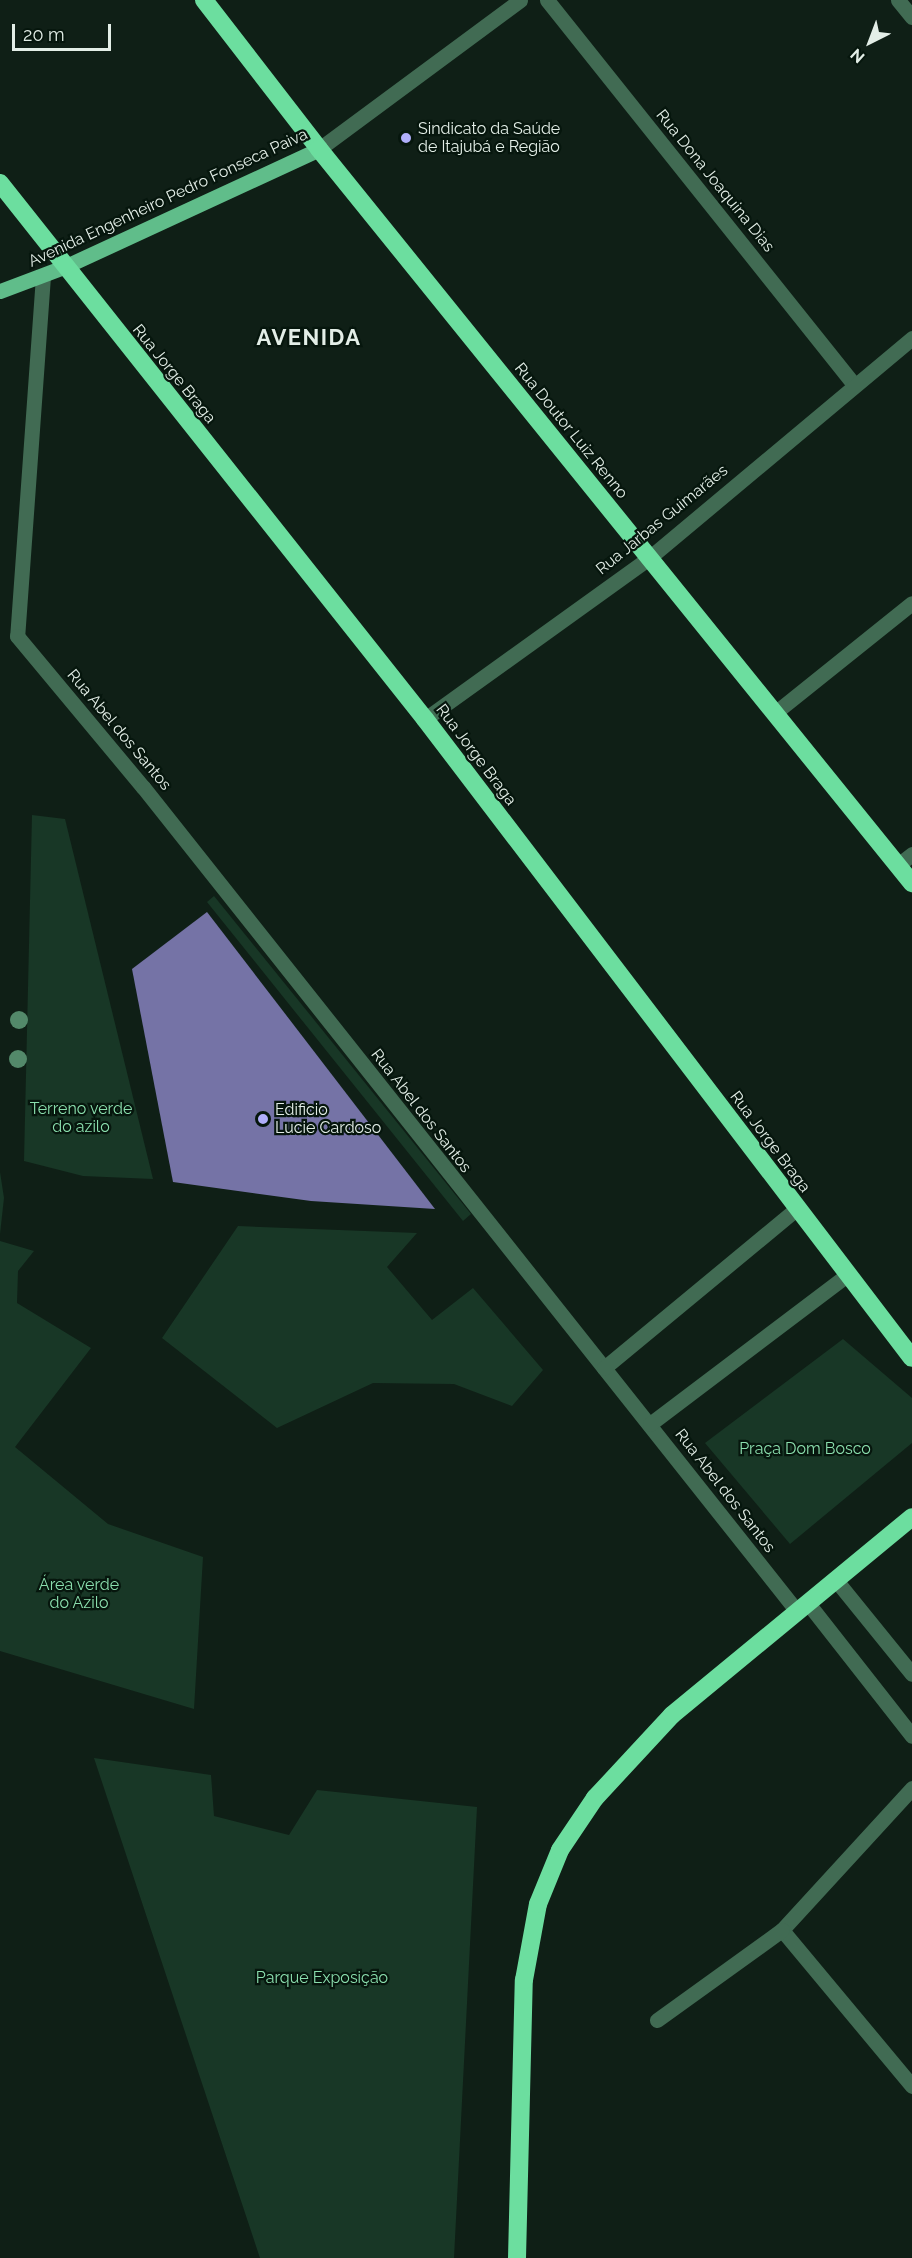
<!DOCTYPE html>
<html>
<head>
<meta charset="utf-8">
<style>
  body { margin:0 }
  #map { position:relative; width:912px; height:2258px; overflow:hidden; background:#0f1f16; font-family:Raleway,sans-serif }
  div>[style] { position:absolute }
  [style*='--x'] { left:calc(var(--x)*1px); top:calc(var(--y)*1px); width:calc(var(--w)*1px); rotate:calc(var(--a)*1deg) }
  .green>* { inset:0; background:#183726 }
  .building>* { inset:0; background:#7573a6 }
  .minor>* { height:15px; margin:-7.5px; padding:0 7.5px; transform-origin:7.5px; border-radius:7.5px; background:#416b53 }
  .major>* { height:15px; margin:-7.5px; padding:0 7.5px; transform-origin:7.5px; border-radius:7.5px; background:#60bd8a }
  .highway>* { height:18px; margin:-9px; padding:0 9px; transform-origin:9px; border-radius:9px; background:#6cde9f }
  .trees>* { width:18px; height:18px; margin:-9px; border-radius:50%; background:#53896a }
  .dots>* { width:16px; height:16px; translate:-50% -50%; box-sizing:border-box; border:3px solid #06160d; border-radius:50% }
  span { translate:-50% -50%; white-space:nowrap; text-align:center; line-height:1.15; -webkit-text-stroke:4.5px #06160d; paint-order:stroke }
  .poi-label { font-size:16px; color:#e3eee7 }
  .left { translate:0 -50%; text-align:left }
  .street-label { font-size:16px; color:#e3eee7 }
  .park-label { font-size:16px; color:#8bdfae }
  .district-label { font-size:22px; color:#e3eee7; font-weight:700; letter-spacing:1.5px }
  .north { position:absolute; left:840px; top:12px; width:60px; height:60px; -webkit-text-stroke:4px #06160d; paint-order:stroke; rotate:222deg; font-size:16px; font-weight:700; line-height:24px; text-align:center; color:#e3eee7 }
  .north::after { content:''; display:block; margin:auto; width:21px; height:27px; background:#e3eee7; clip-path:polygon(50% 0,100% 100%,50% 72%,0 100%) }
  .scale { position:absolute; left:12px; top:24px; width:99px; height:27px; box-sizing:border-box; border:3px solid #e3eee7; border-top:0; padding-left:8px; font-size:18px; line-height:21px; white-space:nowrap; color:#e3eee7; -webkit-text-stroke:4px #06160d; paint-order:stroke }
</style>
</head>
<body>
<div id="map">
  <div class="green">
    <i style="clip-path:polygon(32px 815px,65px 819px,153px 1179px,83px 1176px,24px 1161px)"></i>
    <i style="clip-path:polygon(214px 896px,471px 1214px,463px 1221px,207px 902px)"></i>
    <i style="clip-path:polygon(0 1172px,4px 1198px,0 1234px)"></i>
    <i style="clip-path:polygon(238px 1226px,417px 1233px,387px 1267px,432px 1320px,473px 1288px,543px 1370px,512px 1406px,454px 1384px,373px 1383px,277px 1428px,162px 1338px)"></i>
    <i style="clip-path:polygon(0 1241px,34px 1251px,18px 1271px,17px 1303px,91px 1348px,15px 1447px,108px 1524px,203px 1557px,194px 1709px,0 1651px)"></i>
    <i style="clip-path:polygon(843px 1339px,912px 1398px,912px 1443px,790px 1544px,705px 1443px)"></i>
    <i style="clip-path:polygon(94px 1758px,211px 1775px,214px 1816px,289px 1835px,317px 1790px,477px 1807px,454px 2258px,260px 2258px)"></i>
  </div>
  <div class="building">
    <i style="clip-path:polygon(207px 912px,435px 1209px,311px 1201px,173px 1182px,132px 969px)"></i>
  </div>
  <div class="minor">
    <i style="--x:547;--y:0;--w:492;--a:51.4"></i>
    <i style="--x:898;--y:0;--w:22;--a:51"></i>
    <i style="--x:319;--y:149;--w:250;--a:-36.5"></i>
    <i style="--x:43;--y:276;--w:361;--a:94.1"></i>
    <i style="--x:17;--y:636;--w:197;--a:50.2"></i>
    <i style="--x:143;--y:787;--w:1051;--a:51.57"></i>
    <i style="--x:776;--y:712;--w:174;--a:-38.7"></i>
    <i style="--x:425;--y:719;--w:276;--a:-35.7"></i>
    <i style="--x:649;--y:558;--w:343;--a:-39.9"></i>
    <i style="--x:898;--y:865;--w:18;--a:-38"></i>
    <i style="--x:604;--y:1368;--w:249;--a:-39.6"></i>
    <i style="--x:650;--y:1424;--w:247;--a:-37.1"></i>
    <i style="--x:835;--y:1579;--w:122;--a:51"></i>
    <i style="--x:807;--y:1602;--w:170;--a:51.9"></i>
    <i style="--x:912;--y:1788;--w:193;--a:132.5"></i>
    <i style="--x:782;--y:1930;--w:203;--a:50.2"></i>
    <i style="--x:657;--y:2020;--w:154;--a:-35.8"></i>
  </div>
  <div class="major">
    <i style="--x:0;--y:291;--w:68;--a:-20.6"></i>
    <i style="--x:64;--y:267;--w:281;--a:-24.8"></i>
  </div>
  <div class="highway">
    <i style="--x:204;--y:0;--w:188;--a:52.3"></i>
    <i style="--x:319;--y:149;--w:944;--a:51.07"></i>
    <i style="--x:0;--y:183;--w:684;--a:51.59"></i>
    <i style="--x:425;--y:719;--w:803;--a:52.69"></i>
    <i style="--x:517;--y:2258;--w:278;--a:-88.6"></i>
    <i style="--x:524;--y:1980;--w:77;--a:-79.6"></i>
    <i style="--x:538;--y:1904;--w:58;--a:-67.8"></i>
    <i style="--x:560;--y:1850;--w:63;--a:-56.1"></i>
    <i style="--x:595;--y:1798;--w:113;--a:-47.1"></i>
    <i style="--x:672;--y:1715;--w:311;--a:-39.5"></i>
  </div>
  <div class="trees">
    <i style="left:19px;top:1020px"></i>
    <i style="left:18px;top:1059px"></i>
  </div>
  <div class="dots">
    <i style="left:406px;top:138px;background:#b0aefa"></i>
    <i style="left:263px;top:1119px;background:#b0aefa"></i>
  </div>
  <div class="poi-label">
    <span class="left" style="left:418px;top:138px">Sindicato da Saúde<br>de Itajubá e Região</span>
    <span class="left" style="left:275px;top:1119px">Edificio<br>Lucie Cardoso</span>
  </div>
  <div class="street-label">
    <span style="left:715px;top:181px;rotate:51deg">Rua Dona Joaquina Dias</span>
    <span style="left:168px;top:198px;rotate:-25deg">Avenida Engenheiro Pedro Fonseca Paiva</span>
    <span style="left:174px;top:374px;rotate:51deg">Rua Jorge Braga</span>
    <span style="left:571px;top:431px;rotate:51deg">Rua Doutor Luiz Renno</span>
    <span style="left:662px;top:520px;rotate:-39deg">Rua Jarbas Guimarães</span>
    <span style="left:119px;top:730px;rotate:50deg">Rua Abel dos Santos</span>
    <span style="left:476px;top:755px;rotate:53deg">Rua Jorge Braga</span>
    <span style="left:421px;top:1111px;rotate:52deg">Rua Abel dos Santos</span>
    <span style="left:770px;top:1142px;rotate:53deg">Rua Jorge Braga</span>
    <span style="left:725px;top:1491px;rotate:52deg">Rua Abel dos Santos</span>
  </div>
  <div class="park-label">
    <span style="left:81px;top:1118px">Terreno verde<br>do azilo</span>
    <span style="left:805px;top:1449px">Praça Dom Bosco</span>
    <span style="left:79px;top:1594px">Área verde<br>do Azilo</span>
    <span style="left:322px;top:1978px">Parque Exposição</span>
  </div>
  <div class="district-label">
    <span style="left:309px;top:338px">AVENIDA</span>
  </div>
  <div class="north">N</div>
  <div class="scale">20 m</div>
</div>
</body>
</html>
